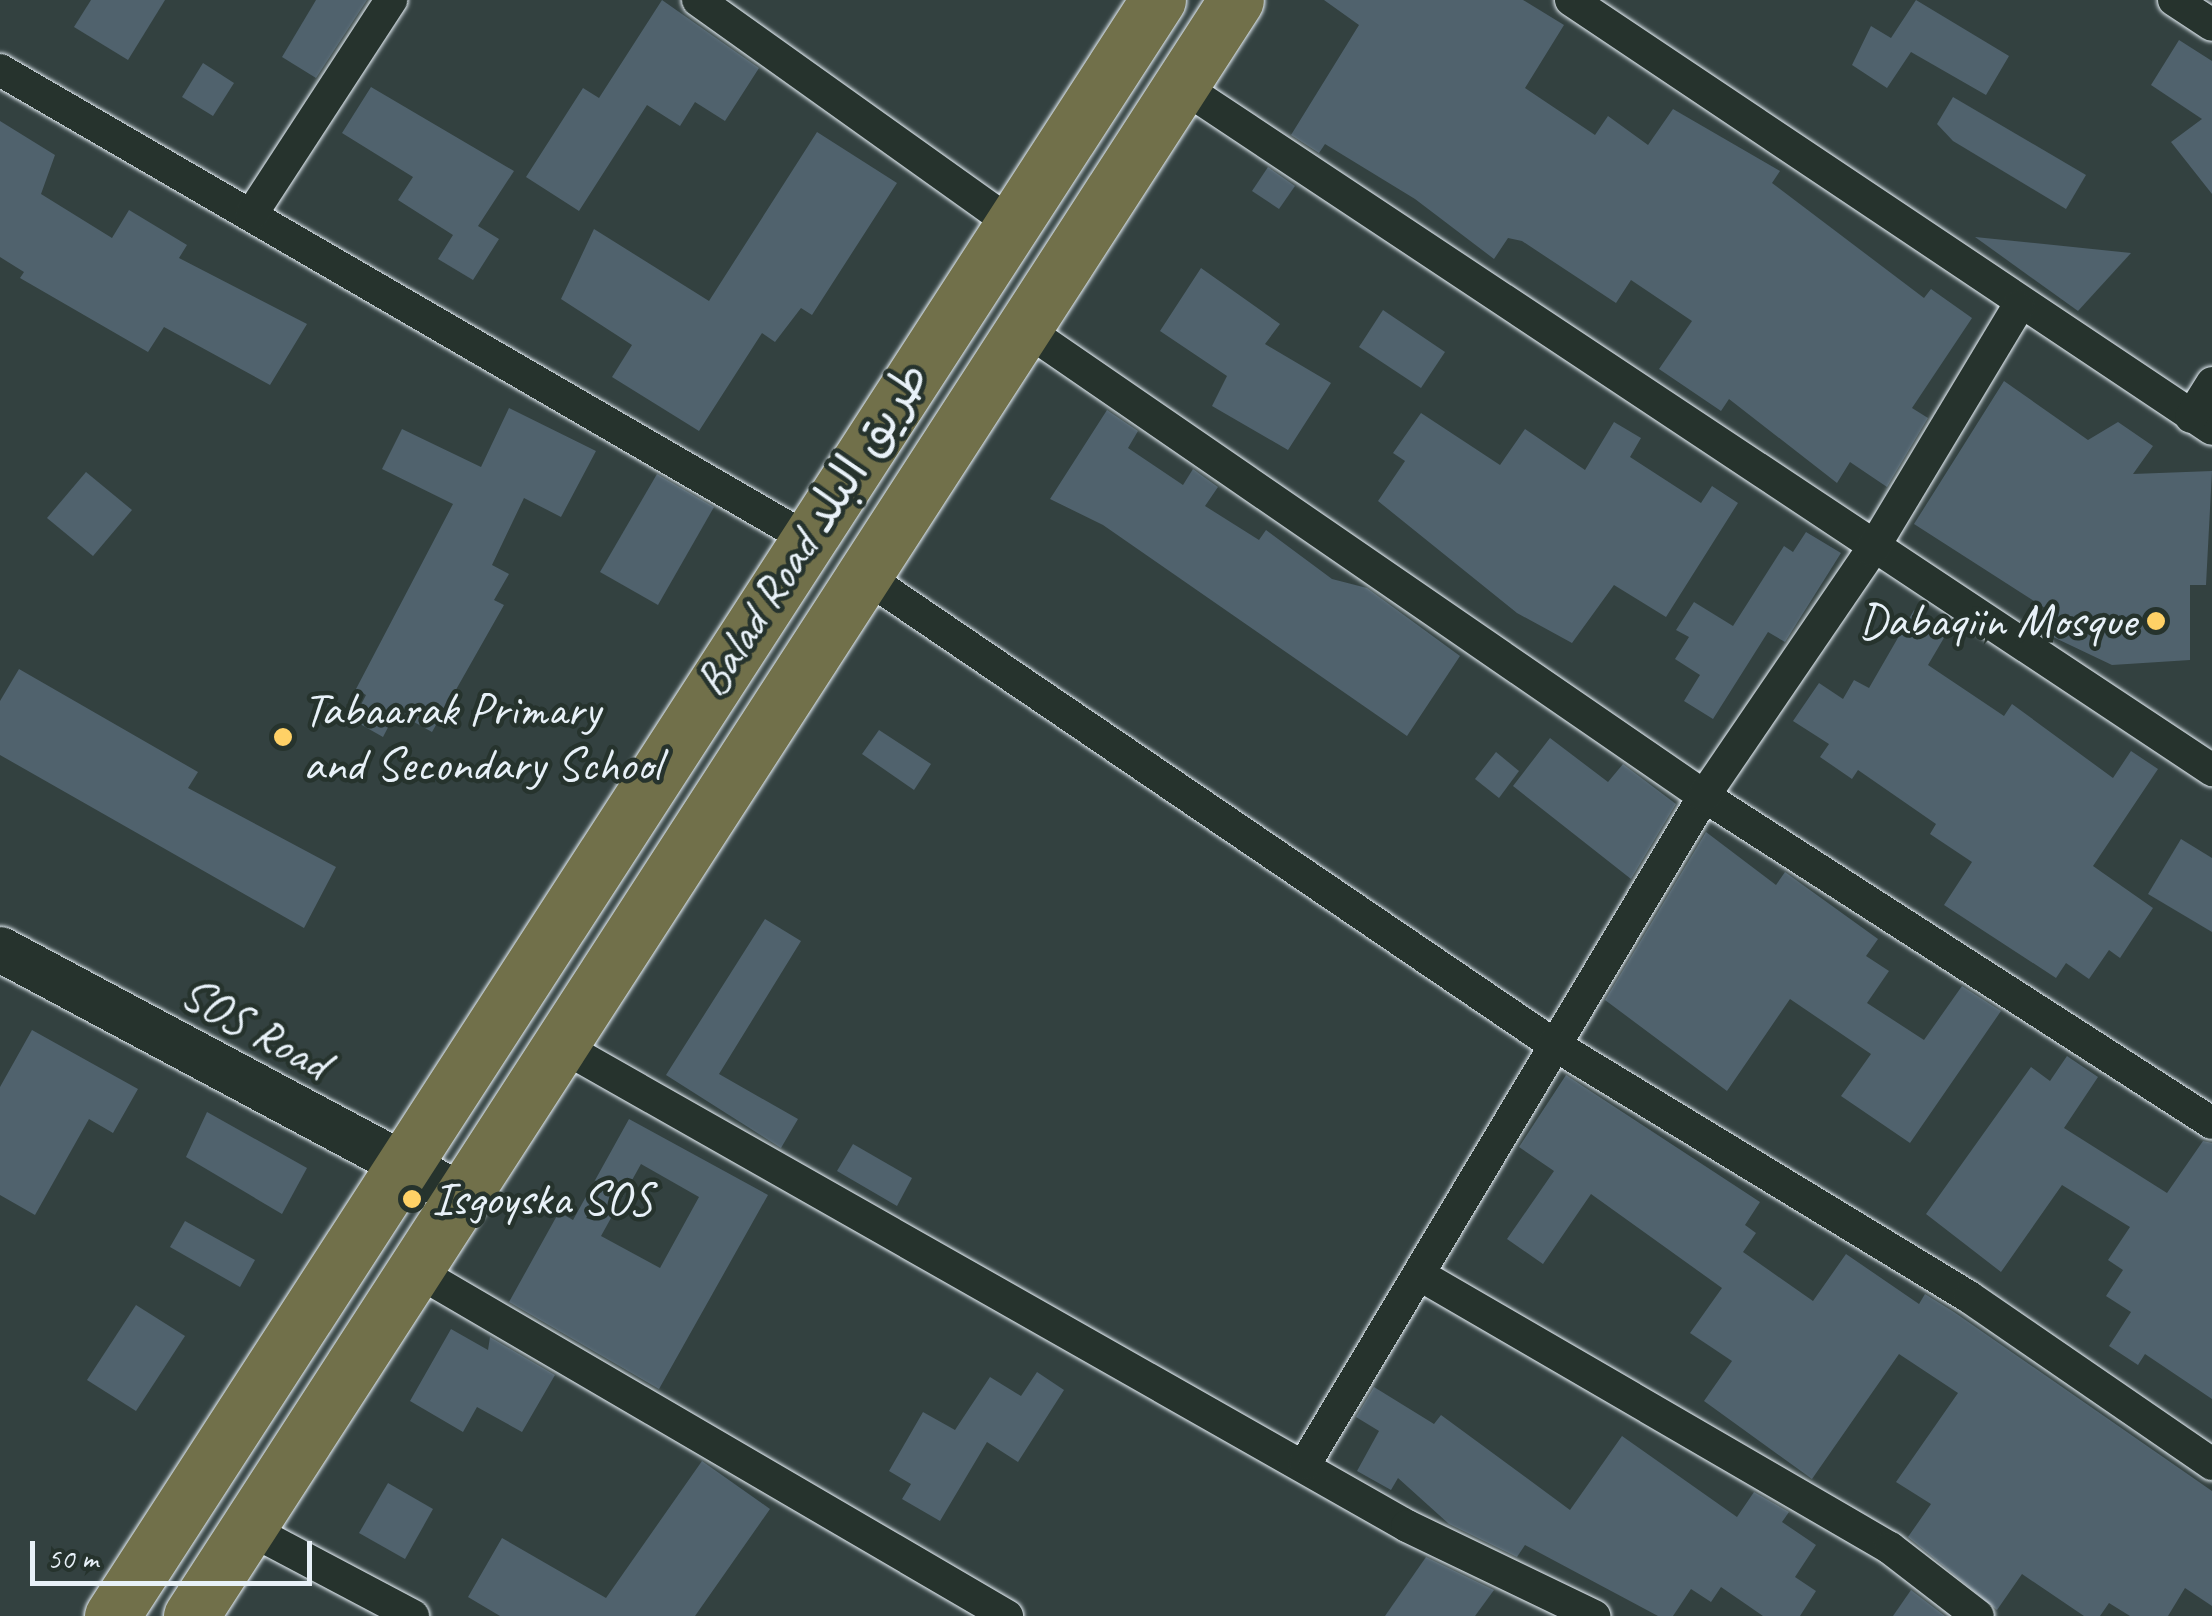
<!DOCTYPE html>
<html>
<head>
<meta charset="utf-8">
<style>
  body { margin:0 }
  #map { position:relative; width:2212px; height:1616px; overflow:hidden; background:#334140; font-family:Caveat,"Playpen Sans Arabic",sans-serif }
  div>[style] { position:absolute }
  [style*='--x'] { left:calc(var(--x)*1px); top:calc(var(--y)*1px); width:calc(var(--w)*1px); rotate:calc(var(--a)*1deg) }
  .building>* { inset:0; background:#50626d }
  .roads { filter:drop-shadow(0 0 2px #e8f1f8) drop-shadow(0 0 2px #e8f1f8) }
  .street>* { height:32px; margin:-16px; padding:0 16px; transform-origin:16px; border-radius:16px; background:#26332d }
  .secondary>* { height:45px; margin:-22.5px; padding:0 22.5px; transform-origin:22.5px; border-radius:22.5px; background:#26332d }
  .highway>* { height:55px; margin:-27.5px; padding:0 27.5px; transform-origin:27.5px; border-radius:27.5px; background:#71704a }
  .dots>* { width:28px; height:28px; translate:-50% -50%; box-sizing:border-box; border:5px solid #26332d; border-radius:50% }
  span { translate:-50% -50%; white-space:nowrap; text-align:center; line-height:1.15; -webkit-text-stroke:9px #26332d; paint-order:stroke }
  .street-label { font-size:48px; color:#e8f1f8 }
  .poi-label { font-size:48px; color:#e8f1f8 }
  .right { translate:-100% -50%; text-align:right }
  .left { translate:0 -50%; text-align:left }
  .scale { position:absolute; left:30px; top:1541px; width:282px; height:45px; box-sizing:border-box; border:5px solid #e8f1f8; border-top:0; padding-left:12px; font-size:30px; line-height:35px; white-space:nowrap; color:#e8f1f8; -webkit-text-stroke:8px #26332d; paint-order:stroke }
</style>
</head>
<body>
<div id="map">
  <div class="building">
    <i style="clip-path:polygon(91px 0,165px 0,128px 60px,74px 27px)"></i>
    <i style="clip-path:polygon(316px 0,367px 0,316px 78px,282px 57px)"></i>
    <i style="clip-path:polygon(662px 0,759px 68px,725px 121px,695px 102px,680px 126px,647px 105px,579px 211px,526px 177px,583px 88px,599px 98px)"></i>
    <i style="clip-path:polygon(1324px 0,1523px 0,1564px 25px,1525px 88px,1595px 135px,1608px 116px,1648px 145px,1673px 109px,1780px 171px,1772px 183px,1924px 298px,1931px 289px,1972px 318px,1912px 408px,1928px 418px,1887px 487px,1850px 462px,1837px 483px,1729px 399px,1721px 411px,1659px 369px,1692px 321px,1631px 280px,1616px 303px,1522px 241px,1508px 238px,1494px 259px,1415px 199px,1325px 144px,1319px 153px,1291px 135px,1359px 25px)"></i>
    <i style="clip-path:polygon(1916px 0,2009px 56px,1986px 95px,1911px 52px,1887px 88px,1852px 65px,1871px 26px,1891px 38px)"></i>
    <i style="clip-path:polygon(2179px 40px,2212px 61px,2212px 194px,2171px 142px,2202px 119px,2151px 85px)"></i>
    <i style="clip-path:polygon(203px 63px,234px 83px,213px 116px,182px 97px)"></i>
    <i style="clip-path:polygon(371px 87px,514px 171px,478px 226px,499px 239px,473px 280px,438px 259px,453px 235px,398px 200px,413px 177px,342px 133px)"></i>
    <i style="clip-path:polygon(1953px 97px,2086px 175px,2066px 209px,1953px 141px,1937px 124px)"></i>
    <i style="clip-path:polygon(0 121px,55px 155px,41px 194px,112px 238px,129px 210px,187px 245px,179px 258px,307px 324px,270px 385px,164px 327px,148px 352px,20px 278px,24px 272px,0 257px)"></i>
    <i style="clip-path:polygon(817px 132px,897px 183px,812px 315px,801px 308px,775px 342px,762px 333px,699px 431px,612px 377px,632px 345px,561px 299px,594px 229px,709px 301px)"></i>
    <i style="clip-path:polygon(1268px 167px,1295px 186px,1279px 209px,1252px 191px)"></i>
    <i style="clip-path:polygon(1975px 237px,2131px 253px,2078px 311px)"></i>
    <i style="clip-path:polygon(1201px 268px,1280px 324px,1265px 344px,1331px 383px,1288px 450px,1212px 406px,1227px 376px,1160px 331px)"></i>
    <i style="clip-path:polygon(1383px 310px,1445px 352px,1421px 388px,1359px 347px)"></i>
    <i style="clip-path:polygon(2004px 381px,2088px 440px,2118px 422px,2153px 446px,2133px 474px,2212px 471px,2206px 585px,2190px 585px,2190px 660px,2112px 665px,2051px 636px,2059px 617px,1914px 524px)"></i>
    <i style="clip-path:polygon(509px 408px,596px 451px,561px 517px,524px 498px,492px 565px,509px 574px,494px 600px,504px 605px,432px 732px,396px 712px,383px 737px,353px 720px,366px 695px,356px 689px,453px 504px,382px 469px,402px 429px,481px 467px)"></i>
    <i style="clip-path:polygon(1107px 410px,1138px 431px,1128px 448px,1183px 485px,1193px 469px,1218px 487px,1205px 506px,1259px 540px,1266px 530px,1332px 579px,1367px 588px,1460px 656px,1407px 736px,1103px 525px,1050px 499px)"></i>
    <i style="clip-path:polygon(1421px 413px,1500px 465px,1525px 429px,1585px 470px,1614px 422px,1641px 438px,1630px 457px,1701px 503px,1712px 486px,1738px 503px,1666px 617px,1614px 585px,1572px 643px,1517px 613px,1378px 501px,1405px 461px,1393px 453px)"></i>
    <i style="clip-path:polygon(86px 472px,132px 510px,93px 556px,47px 518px)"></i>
    <i style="clip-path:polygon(657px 474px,714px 507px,658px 605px,600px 572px)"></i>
    <i style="clip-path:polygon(1806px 532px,1841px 553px,1785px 642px,1768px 632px,1713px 719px,1684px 701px,1700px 675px,1675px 659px,1689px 637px,1676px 630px,1694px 602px,1733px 626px,1784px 546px,1793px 552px)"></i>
    <i style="clip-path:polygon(1914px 610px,1948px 631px,1928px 665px,2004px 716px,2012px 704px,2113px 778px,2131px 751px,2158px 769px,2093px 866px,2153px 908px,2120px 958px,2109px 950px,2089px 979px,2066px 963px,2056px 978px,1944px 905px,1972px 862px,1930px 834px,1936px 824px,1858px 770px,1852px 779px,1820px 757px,1829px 744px,1793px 721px,1819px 683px,1843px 699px,1854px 680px,1869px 688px)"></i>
    <i style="clip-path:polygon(19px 669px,198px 772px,188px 788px,336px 867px,304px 928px,0 755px,0 701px)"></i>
    <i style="clip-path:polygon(879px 730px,931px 764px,914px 790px,862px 754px)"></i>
    <i style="clip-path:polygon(1550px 738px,1608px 782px,1623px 764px,1676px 804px,1631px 879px,1513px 786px)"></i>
    <i style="clip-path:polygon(1496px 752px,1519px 771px,1499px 798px,1475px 779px)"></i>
    <i style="clip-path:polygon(1706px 832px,1776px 885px,1785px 872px,1878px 939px,1866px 956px,1889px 971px,1867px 1003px,1924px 1040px,1962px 986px,2001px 1011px,1910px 1143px,1841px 1096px,1871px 1054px,1790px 999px,1727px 1091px,1605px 1000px)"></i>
    <i style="clip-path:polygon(2181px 839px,2212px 858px,2212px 932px,2148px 894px)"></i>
    <i style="clip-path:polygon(765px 919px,801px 941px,719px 1074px,798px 1119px,781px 1148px,666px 1075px)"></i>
    <i style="clip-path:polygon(32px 1030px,138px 1089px,113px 1133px,89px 1119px,35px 1215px,0 1195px,0 1087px)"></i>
    <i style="clip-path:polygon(2067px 1056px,2098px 1077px,2064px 1128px,2167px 1193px,2203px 1141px,2212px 1143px,2212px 1399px,2145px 1354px,2138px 1365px,2109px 1346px,2131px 1312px,2106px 1296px,2123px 1270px,2108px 1260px,2130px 1227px,2062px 1185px,2001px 1272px,1926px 1214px,2031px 1067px,2050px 1081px)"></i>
    <i style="clip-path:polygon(1566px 1075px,1760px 1202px,1745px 1225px,1756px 1233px,1743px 1252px,1813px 1301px,1846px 1254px,1919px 1304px,1925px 1294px,1954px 1312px,2212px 1491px,2212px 1606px,2185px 1588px,2168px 1616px,2130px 1616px,2109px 1603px,2100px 1616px,2084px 1616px,2022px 1574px,1997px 1610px,1908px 1537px,1931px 1504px,1896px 1482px,1958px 1393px,1899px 1354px,1812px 1479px,1704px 1401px,1732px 1361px,1690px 1333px,1722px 1288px,1591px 1194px,1543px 1264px,1507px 1239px,1554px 1171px,1519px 1147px)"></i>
    <i style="clip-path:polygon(207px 1112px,307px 1168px,282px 1214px,186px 1157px)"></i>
    <i style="clip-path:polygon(evenodd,629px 1119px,768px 1195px,659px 1389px,509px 1302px,559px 1212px,573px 1220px,629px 1119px,641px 1164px,699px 1197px,660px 1268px,601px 1236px,641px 1164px)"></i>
    <i style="clip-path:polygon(853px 1144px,912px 1178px,897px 1206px,837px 1171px)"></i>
    <i style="clip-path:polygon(185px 1221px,255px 1260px,240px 1287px,170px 1247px)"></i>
    <i style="clip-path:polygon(136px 1305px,185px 1336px,136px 1411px,87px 1380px)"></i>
    <i style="clip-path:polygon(451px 1329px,488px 1350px,490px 1337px,555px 1375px,522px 1432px,477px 1407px,463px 1432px,410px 1401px)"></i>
    <i style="clip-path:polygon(1037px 1372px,1064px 1390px,1018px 1462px,987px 1442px,940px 1521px,902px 1499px,911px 1484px,889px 1471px,923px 1412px,955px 1430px,990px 1377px,1021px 1396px)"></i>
    <i style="clip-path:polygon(1374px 1387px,1434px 1424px,1441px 1415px,1570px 1510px,1622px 1436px,1737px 1517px,1754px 1492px,1789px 1512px,1782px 1522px,1816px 1545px,1795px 1577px,1816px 1591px,1800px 1616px,1763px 1616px,1721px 1587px,1711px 1602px,1691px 1589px,1673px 1616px,1658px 1616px,1525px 1545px,1517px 1557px,1449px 1524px,1398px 1478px,1391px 1490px,1357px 1471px,1379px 1431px,1356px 1417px)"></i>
    <i style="clip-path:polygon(702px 1461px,770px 1509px,695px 1616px,500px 1616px,468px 1597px,502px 1538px,606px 1598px)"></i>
    <i style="clip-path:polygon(388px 1483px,433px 1509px,405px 1559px,359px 1533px)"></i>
    <i style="clip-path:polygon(1426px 1557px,1494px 1590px,1475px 1616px,1385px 1616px)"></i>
    <i style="clip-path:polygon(1911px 1590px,1945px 1616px,1893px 1616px)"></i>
  </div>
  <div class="roads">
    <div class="street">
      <i style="--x:698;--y:0;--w:386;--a:35.5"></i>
      <i style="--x:1571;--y:0;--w:771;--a:33.79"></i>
      <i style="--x:2174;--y:0;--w:45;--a:33.3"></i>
      <i style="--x:0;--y:70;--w:932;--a:30.14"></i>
      <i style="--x:1180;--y:85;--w:1239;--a:33.57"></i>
      <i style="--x:251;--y:215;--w:257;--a:-56.9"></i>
      <i style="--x:1025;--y:329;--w:824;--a:34.52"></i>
      <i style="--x:1704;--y:796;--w:604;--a:32.77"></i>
      <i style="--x:2191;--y:417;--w:40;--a:-58"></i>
      <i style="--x:863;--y:575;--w:834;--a:34.2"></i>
      <i style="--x:1553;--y:1044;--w:487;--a:31.3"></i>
      <i style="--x:1969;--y:1297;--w:295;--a:34.5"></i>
      <i style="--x:558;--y:1044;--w:976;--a:29.58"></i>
      <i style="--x:1407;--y:1526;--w:208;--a:25.7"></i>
      <i style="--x:413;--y:1269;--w:688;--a:30.29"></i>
      <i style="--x:1420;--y:1275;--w:544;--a:30.15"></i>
      <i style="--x:1890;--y:1548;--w:111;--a:37.7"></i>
      <i style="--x:1305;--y:1464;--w:778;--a:-59.15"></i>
      <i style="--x:1704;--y:796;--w:298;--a:-55.7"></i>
      <i style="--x:1872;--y:550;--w:283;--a:-59"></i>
      <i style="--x:247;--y:1528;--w:188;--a:27.9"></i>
    </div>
    <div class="secondary">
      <i style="--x:0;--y:949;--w:523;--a:28.09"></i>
    </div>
    <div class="highway">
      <i style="--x:112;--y:1616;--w:1925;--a:-57.09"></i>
      <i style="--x:191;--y:1616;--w:1924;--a:-57.11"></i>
    </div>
  </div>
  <div class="dots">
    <i style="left:2156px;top:621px;background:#ffd166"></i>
    <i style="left:283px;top:737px;background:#ffd166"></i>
    <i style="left:412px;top:1199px;background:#ffd166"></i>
  </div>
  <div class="street-label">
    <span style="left:812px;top:529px;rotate:-57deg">Balad Road طريق البلد</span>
    <span style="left:255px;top:1028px;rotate:29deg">SOS Road</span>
  </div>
  <div class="poi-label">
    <span class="right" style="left:2136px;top:621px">Dabaqiin Mosque</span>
    <span class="left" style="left:303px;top:737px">Tabaarak Primary<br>and Secondary School</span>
    <span class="left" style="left:432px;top:1199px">Isgoyska SOS</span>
  </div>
  <div class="scale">50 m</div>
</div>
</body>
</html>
